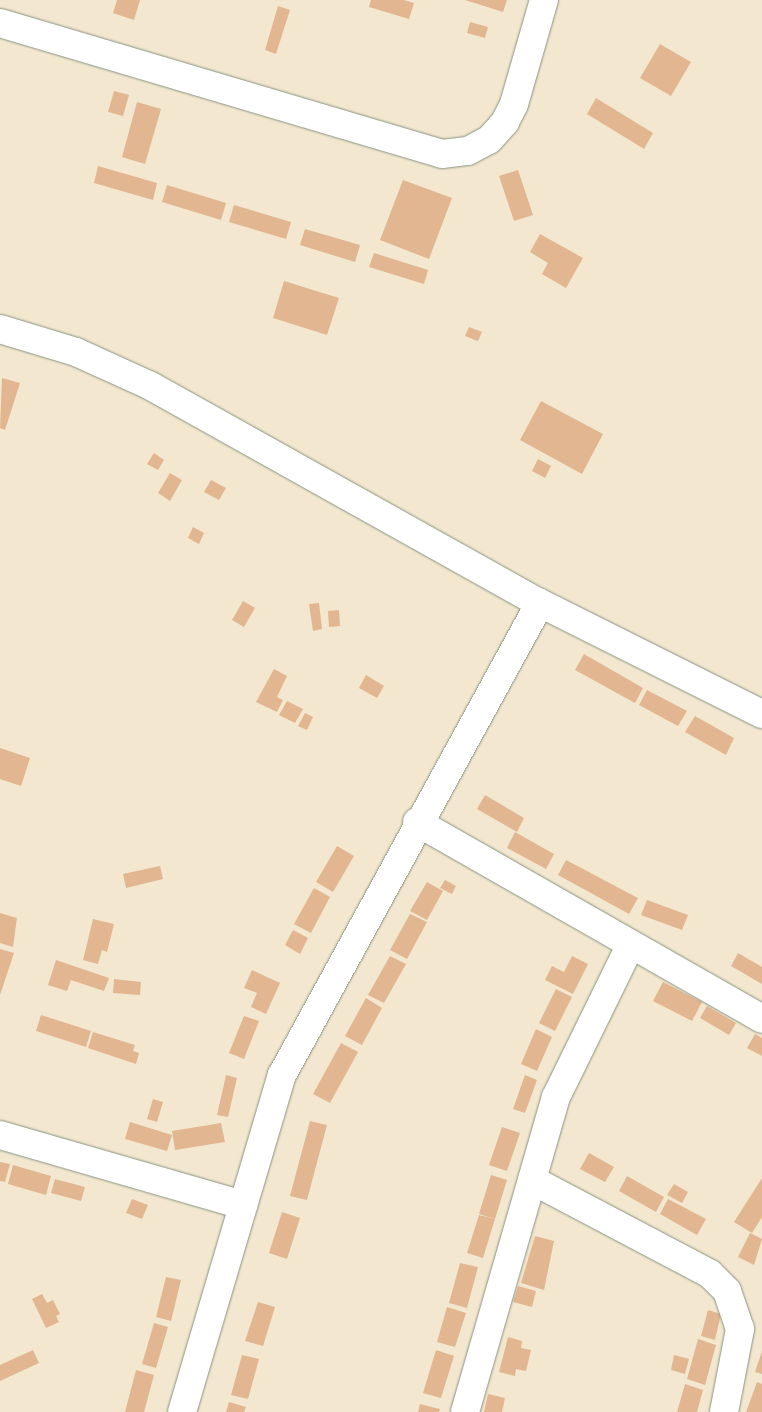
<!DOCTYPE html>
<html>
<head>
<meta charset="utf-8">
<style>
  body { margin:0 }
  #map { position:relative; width:762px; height:1412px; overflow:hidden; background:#f3e8cf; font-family:"Gochi Hand",sans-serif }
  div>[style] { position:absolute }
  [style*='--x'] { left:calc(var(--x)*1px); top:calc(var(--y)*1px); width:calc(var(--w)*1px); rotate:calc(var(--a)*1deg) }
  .building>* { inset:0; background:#e1b690 }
  .roads { filter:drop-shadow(0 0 1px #899282) drop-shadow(0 0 1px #899282) }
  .minor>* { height:28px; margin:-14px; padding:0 14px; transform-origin:14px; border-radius:14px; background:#fff }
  span { translate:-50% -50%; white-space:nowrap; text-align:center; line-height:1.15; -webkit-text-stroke:4.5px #fdfcf7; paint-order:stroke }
</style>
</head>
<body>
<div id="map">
  <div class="building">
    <i style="clip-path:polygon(117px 0,140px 0,134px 20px,113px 13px)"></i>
    <i style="clip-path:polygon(371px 0,404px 0,414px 3px,409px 19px,369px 7px)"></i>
    <i style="clip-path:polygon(465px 0,507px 0,503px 12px)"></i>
    <i style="clip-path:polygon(278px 6px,290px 10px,276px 54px,265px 50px)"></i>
    <i style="clip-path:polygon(470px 22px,488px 27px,485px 38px,467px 33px)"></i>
    <i style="clip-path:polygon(660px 44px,691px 62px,671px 96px,640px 78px)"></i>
    <i style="clip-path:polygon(114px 91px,129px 95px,123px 116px,108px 112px)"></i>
    <i style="clip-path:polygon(596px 98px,653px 133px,644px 149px,587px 114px)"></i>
    <i style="clip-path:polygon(137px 102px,161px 109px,145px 164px,122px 157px)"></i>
    <i style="clip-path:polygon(98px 166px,157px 183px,153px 200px,94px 183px)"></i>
    <i style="clip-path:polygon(518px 170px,533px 215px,514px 221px,499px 176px)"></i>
    <i style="clip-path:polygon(403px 180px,452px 198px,429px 259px,380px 240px)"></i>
    <i style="clip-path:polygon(167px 185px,226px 203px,221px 220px,162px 202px)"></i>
    <i style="clip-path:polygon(234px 205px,291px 222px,286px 239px,229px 222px)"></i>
    <i style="clip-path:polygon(305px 229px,360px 245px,355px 262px,300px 245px)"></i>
    <i style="clip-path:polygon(540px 234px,583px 258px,566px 288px,542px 274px,548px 263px,530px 252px)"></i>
    <i style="clip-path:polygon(374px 253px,428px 270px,424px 284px,369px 267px)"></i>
    <i style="clip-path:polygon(284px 281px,339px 298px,327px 335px,273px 318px)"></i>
    <i style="clip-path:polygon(469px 327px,482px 332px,478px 341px,465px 336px)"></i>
    <i style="clip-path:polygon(2px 378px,20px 383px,5px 430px,0 428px)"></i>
    <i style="clip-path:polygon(541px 401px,603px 434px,582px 474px,520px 440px)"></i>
    <i style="clip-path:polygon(154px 453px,164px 460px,158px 470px,147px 464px)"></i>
    <i style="clip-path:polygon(538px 459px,551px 466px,545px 478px,532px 471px)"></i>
    <i style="clip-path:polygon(170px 473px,182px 480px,170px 501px,158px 493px)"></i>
    <i style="clip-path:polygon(211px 480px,226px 488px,219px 500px,204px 492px)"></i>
    <i style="clip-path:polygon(193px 527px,204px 533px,199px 544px,188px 538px)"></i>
    <i style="clip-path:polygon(243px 601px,255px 608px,244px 627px,232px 620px)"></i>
    <i style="clip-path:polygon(319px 603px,322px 629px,313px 631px,309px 604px)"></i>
    <i style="clip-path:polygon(339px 610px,340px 626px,329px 627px,328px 611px)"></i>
    <i style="clip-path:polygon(584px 654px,643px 688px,635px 703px,575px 670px)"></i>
    <i style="clip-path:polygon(274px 669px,287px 676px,277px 697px,283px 700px,277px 712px,256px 702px)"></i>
    <i style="clip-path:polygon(366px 675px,384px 686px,377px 698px,359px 688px)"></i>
    <i style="clip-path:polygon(647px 690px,687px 711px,678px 726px,639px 705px)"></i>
    <i style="clip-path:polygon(287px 701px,303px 709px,295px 723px,279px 715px)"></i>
    <i style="clip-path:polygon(305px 713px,313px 717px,307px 730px,298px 726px)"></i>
    <i style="clip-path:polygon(695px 716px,734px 738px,726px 755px,685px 732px)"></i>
    <i style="clip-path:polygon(0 748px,30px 758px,21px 786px,0 779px)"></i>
    <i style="clip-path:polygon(485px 795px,524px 818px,517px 832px,477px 809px)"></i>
    <i style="clip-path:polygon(515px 832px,554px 854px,546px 869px,507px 848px)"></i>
    <i style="clip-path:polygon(337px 846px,354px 856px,333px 892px,316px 882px)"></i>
    <i style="clip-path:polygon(566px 860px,638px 898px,629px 914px,558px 875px)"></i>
    <i style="clip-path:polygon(160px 866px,163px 879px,126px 888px,123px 874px)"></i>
    <i style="clip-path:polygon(445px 880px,456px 886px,452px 894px,440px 888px)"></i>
    <i style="clip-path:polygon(427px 882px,443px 891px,427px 920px,410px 911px)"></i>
    <i style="clip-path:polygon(314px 888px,330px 897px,311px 933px,294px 924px)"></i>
    <i style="clip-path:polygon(647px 900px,688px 915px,682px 930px,641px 915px)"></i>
    <i style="clip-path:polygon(0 913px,17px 918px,13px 947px,0 943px)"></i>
    <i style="clip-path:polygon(410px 914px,427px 922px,407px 959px,390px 950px)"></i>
    <i style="clip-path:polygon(93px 919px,114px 924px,107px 952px,102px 950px,98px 964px,83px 960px)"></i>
    <i style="clip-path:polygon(293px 930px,308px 938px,300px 954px,285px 945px)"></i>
    <i style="clip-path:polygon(0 949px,14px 953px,0 995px)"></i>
    <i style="clip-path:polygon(738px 953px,762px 967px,762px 984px,731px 966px)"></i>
    <i style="clip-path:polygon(390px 956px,406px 964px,384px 1003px,368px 995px)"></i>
    <i style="clip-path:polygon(572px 956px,588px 964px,573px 994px,545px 980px,552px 966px,564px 972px)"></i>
    <i style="clip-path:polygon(56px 960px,109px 978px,104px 991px,71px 980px,67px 991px,48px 985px)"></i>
    <i style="clip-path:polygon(252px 970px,280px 983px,266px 1014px,251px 1007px,257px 993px,244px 988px)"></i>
    <i style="clip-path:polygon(114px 979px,141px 982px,140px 995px,113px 993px)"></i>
    <i style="clip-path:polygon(663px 982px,702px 1002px,692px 1021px,653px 1001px)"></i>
    <i style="clip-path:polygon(556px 989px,572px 997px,555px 1031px,539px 1023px)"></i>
    <i style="clip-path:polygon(366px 998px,382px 1008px,362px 1045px,345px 1036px)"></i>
    <i style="clip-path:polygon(707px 1006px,736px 1023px,729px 1035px,700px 1018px)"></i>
    <i style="clip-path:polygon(41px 1015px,91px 1031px,86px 1047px,36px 1031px)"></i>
    <i style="clip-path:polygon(244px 1016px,259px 1021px,244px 1059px,229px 1053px)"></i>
    <i style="clip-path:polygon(536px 1029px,552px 1037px,537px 1071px,521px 1064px)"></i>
    <i style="clip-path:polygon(93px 1032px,135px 1045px,133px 1051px,139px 1053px,136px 1064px,88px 1048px)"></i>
    <i style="clip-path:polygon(755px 1034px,762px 1038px,762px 1056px,747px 1048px)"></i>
    <i style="clip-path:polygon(341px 1043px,358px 1052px,330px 1103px,313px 1094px)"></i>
    <i style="clip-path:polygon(226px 1075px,237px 1078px,228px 1117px,217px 1115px)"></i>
    <i style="clip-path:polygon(525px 1075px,537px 1080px,525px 1113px,513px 1109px)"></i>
    <i style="clip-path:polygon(153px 1099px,163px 1102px,157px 1122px,147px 1119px)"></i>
    <i style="clip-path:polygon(310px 1121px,327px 1125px,307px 1200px,290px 1196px)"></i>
    <i style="clip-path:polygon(130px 1122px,172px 1135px,167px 1151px,125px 1139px)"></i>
    <i style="clip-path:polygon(221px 1123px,225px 1142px,175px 1150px,172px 1131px)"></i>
    <i style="clip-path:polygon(502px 1127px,520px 1133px,507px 1171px,489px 1165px)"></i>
    <i style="clip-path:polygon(589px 1153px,614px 1167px,605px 1182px,580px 1169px)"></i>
    <i style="clip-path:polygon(0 1162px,10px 1164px,5px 1182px,0 1181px)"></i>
    <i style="clip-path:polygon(13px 1165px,51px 1176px,46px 1195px,8px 1184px)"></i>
    <i style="clip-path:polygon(491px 1175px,507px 1180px,495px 1219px,479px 1214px)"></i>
    <i style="clip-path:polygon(627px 1176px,664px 1197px,656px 1212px,619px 1191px)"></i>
    <i style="clip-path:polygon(762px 1178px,762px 1217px,752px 1233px,734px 1222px)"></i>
    <i style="clip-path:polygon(55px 1179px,85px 1187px,81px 1201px,51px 1193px)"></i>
    <i style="clip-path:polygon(674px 1184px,688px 1192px,682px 1203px,667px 1195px)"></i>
    <i style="clip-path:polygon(132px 1199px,148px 1205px,142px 1219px,126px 1213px)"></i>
    <i style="clip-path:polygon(668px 1199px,706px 1219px,697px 1235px,660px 1214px)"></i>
    <i style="clip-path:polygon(282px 1212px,300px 1218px,287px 1259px,269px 1253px)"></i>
    <i style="clip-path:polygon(479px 1215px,495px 1219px,483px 1258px,467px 1253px)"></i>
    <i style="clip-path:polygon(750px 1233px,762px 1239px,754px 1265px,738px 1257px)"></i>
    <i style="clip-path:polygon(535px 1236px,554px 1241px,544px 1290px,521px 1283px)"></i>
    <i style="clip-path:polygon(460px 1263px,478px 1267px,467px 1308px,449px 1303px)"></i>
    <i style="clip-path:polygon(166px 1277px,181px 1280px,171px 1321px,156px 1317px)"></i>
    <i style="clip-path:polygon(518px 1286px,536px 1291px,532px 1307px,513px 1302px)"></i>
    <i style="clip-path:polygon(42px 1294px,47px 1303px,53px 1300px,60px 1314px,56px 1316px,59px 1322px,46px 1328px,32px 1299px)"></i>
    <i style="clip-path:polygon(258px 1302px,275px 1307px,263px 1346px,245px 1341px)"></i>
    <i style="clip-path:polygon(447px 1307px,466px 1313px,455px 1347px,437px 1342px)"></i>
    <i style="clip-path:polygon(708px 1310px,721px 1314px,715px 1340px,701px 1336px)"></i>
    <i style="clip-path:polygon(154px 1323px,168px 1327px,156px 1368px,142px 1364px)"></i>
    <i style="clip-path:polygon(508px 1337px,522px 1341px,521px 1348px,531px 1350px,526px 1371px,516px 1369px,515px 1376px,499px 1372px)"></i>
    <i style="clip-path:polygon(698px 1339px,716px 1345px,705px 1385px,687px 1379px)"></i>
    <i style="clip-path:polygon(33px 1350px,39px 1363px,0 1381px,0 1365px)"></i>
    <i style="clip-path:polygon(436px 1350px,454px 1356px,441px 1398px,423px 1393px)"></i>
    <i style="clip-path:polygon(762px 1351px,762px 1374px,755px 1372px)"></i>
    <i style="clip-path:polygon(242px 1355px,259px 1359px,248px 1399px,231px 1395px)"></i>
    <i style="clip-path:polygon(674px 1355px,689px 1359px,685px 1374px,671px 1370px)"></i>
    <i style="clip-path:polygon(136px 1370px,154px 1375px,144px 1412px,125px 1412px)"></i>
    <i style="clip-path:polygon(757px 1382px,762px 1384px,762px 1412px,746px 1412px)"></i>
    <i style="clip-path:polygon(685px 1384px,703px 1390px,697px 1412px,677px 1412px)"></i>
    <i style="clip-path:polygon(488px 1394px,505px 1398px,502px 1412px,484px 1412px)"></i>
    <i style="clip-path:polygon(229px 1402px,246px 1407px,244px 1412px,226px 1412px)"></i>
    <i style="clip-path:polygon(420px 1404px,440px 1409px,439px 1412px,418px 1412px)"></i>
  </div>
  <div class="roads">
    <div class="minor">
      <i style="--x:0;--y:23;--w:461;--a:16.5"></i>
      <i style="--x:442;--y:154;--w:26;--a:-7"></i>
      <i style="--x:468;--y:151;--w:24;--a:-28"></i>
      <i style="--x:489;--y:140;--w:24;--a:-48"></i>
      <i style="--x:505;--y:122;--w:20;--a:-63"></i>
      <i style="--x:514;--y:104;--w:108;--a:-73.9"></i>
      <i style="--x:0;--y:329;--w:79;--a:16.8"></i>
      <i style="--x:76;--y:352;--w:82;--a:24.4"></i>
      <i style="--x:151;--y:386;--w:445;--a:29.2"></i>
      <i style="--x:540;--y:603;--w:248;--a:26.6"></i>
      <i style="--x:417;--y:822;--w:397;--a:29.7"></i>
      <i style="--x:0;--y:1135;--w:253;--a:16.1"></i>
      <i style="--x:532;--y:1180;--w:201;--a:27.8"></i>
      <i style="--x:710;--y:1274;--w:24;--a:45"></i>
      <i style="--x:727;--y:1291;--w:40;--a:71.1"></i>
      <i style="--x:740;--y:1329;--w:85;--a:100.9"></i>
      <i style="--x:182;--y:1412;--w:352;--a:-73.5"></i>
      <i style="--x:282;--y:1075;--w:538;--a:-61.34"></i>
      <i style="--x:465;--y:1412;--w:328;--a:-73.9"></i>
      <i style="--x:556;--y:1097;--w:168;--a:-63.9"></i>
    </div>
  </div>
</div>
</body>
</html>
